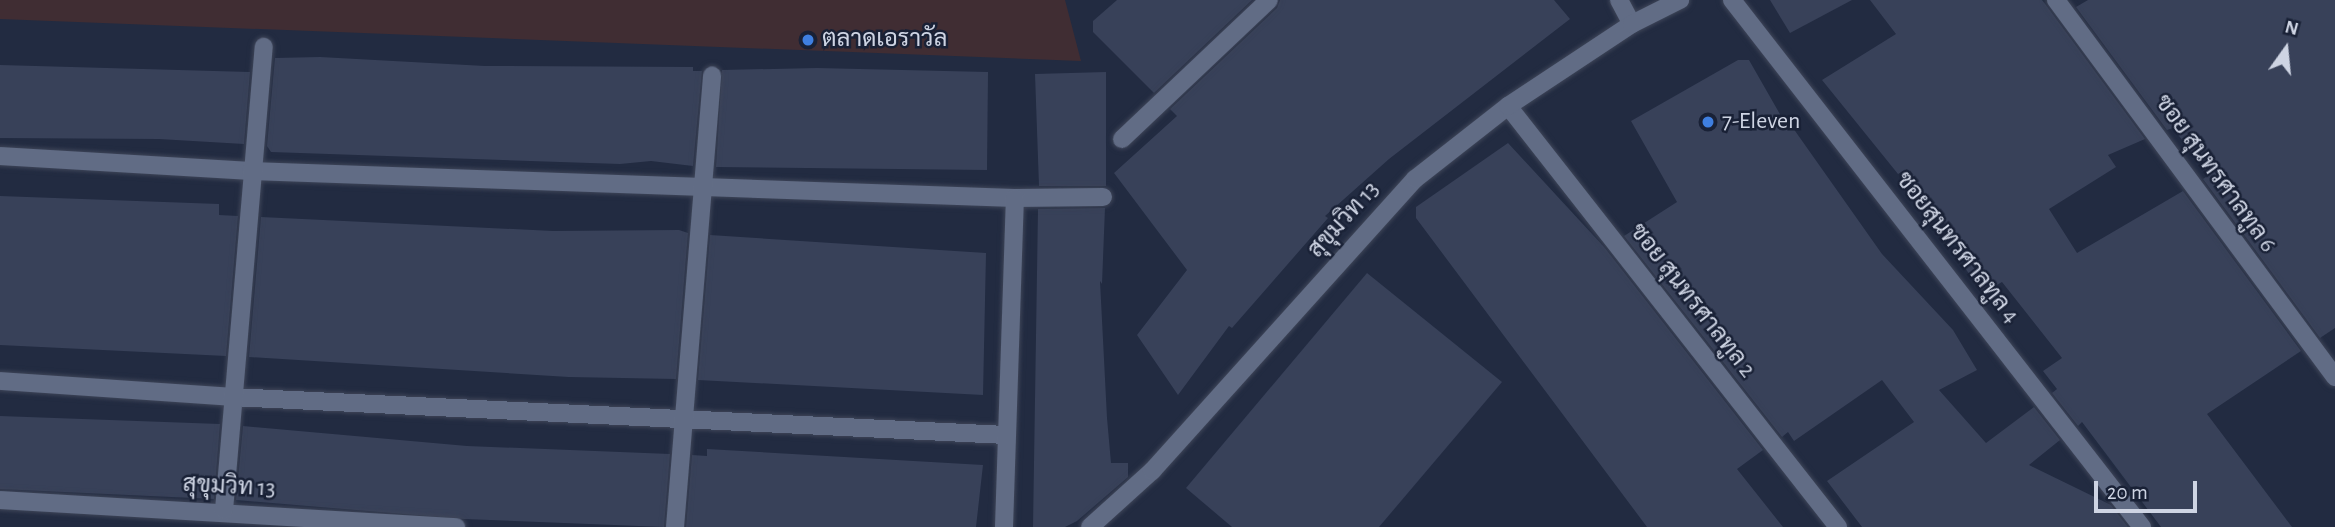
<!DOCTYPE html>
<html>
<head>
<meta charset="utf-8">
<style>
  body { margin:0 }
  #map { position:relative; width:2335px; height:527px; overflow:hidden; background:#222b41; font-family:"Alegreya Sans",Sarabun,sans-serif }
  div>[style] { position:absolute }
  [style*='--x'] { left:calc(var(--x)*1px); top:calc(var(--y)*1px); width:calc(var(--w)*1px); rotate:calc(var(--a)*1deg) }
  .commercial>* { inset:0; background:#402d33 }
  .building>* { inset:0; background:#384159 }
  .roads { filter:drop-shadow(0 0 2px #3e4558) drop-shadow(0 0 2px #3e4558) }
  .street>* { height:18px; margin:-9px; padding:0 9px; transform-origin:9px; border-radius:9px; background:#616c85 }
  .dots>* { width:19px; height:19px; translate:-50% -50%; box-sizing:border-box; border:4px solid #192136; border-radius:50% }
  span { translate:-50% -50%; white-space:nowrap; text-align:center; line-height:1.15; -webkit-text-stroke:5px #192136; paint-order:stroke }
  .poi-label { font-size:24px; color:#ced4e3 }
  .left { translate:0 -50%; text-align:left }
  .street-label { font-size:24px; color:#ced4e3 }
  .north { position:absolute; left:2251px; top:14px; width:70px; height:70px; -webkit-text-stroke:5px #192136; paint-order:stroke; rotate:15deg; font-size:19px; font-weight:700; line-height:28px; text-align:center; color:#ced4e3 }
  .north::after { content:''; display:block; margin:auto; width:24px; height:32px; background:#ced4e3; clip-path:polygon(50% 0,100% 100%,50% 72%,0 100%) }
  .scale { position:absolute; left:2094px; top:481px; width:103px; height:32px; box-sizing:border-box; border:4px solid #ced4e3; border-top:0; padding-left:9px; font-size:21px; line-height:24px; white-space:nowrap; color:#ced4e3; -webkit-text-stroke:5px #192136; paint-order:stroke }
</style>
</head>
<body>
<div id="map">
  <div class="commercial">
    <i style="clip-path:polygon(0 0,1065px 0,1081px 61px,0 19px)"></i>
  </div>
  <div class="building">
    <i style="clip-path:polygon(1117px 0,1252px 0,1154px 93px,1093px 32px,1093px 21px)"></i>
    <i style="clip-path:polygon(1280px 0,1554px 0,1570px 19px,1389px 159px,1325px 216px,1328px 218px,1232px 328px,1229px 326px,1178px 395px,1137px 335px,1187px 270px,1114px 173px,1177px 116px,1170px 109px,1277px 8px)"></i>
    <i style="clip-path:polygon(1770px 0,1852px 0,1790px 33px)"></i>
    <i style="clip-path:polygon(1870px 0,2042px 0,2046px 5px,2145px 139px,2108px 155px,2116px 167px,2049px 209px,2077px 253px,2183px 191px,2301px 351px,2207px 414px,2292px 527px,2161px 527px,2082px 422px,2078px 426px,2052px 393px,2057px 389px,2043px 371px,2062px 358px,2002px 282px,1983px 293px,1962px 264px,1969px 260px,1907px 169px,1898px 174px,1822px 80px,1896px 34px)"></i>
    <i style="clip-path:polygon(2088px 0,2335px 0,2335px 328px,2320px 338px,2203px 179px,2209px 175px,2173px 128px,2167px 130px,2076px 7px)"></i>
    <i style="clip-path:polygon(320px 57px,485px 66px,693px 67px,693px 71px,702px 71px,693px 166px,651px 161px,620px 164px,271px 152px,267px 146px,275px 58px)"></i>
    <i style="clip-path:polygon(1738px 60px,1749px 60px,1789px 130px,1793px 128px,1882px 254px,1953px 330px,1977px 370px,1939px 390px,1986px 443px,2034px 407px,2060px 440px,2029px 465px,2111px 505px,2128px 527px,1862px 527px,1827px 481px,1914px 422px,1882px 380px,1794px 441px,1788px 432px,1782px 437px,1624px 236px,1677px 202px,1631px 121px)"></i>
    <i style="clip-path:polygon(0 65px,250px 72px,244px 144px,159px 139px,0 138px)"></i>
    <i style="clip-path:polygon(817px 68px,988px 72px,987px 170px,716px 167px,722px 70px)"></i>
    <i style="clip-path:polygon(1106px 72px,1106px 186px,1039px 186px,1035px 74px)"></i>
    <i style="clip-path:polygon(1508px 143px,1605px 248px,1763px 450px,1737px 469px,1783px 527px,1647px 527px,1416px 218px,1416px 207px)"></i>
    <i style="clip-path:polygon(0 196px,219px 204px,219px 215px,238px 216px,226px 356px,0 345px)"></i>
    <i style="clip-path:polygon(1105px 208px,1102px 284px,1100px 281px,1107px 418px,1111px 463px,1128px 463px,1128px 477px,1077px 521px,1065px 527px,1033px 527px,1038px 209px)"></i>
    <i style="clip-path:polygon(261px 217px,553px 231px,679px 230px,688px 233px,676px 379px,569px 377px,249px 357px)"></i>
    <i style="clip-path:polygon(710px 235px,986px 253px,983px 395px,698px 380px)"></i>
    <i style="clip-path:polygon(1367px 273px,1502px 382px,1379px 527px,1232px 527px,1186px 488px)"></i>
    <i style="clip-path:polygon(0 416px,220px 424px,214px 499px,0 489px)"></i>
    <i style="clip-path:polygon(243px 426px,467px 446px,670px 454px,664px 527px,464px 519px,236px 500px)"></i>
    <i style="clip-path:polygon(707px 449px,983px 465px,976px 527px,686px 527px,692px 455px,707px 456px)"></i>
  </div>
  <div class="roads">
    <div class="street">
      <i style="--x:1619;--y:0;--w:27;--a:62"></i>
      <i style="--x:1732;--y:0;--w:668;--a:52.12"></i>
      <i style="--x:2056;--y:0;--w:469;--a:53.5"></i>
      <i style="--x:1508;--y:106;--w:535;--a:51.91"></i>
      <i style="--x:1122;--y:139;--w:202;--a:-43.4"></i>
      <i style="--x:0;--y:156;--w:251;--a:3.4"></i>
      <i style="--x:251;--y:171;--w:764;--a:2.02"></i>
      <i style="--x:1015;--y:198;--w:88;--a:-0.7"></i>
      <i style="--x:0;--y:381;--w:233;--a:3.9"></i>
      <i style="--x:232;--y:397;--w:775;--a:2.81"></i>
      <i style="--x:0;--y:500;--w:457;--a:3.4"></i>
      <i style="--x:224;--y:510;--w:465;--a:-85.1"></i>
      <i style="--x:675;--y:527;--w:453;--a:-85.3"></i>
      <i style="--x:1004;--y:527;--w:329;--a:-88.1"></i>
      <i style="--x:1090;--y:527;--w:84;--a:-42.1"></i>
      <i style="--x:1152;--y:471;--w:393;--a:-48"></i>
      <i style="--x:1415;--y:179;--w:118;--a:-38.1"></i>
      <i style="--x:1508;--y:106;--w:149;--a:-33.5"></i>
      <i style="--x:1632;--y:24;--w:54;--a:-26.6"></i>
    </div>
  </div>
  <div class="dots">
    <i style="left:808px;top:40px;background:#3f7fe0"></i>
    <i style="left:1708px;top:122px;background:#3f7fe0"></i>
  </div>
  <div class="poi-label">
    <span class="left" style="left:822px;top:40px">ตลาดเอราวัล</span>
    <span class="left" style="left:1722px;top:122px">7-Eleven</span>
  </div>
  <div class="street-label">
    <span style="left:2215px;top:174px;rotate:54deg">ซอย สุนทรศาลทูล 6</span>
    <span style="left:1344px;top:220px;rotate:-48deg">สุขุมวิท 13</span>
    <span style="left:1957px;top:248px;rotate:52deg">ซอยสุนทรศาลทูล 4</span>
    <span style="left:1692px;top:301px;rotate:52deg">ซอย สุนทรศาลทูล 2</span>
    <span style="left:229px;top:487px;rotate:3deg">สุขุมวิท 13</span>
  </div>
  <div class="north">N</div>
  <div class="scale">20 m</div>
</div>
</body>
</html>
